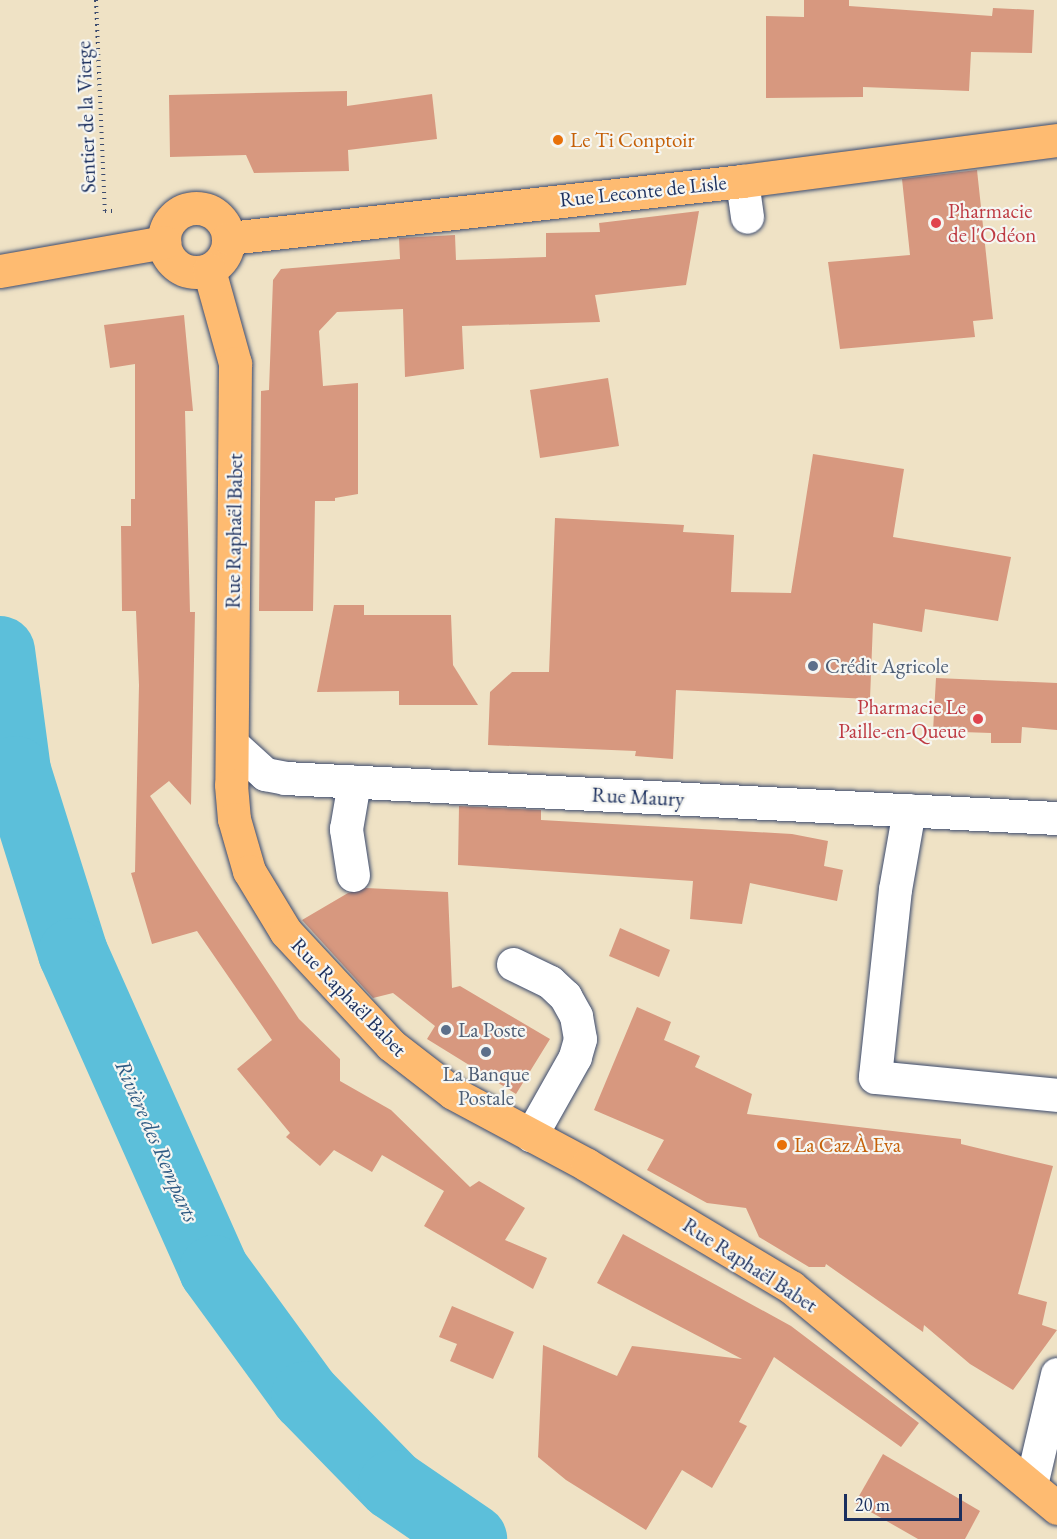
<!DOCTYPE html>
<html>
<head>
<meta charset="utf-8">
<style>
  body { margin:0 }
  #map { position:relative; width:1057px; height:1539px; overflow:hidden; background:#efe2c5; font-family:"EB Garamond",serif }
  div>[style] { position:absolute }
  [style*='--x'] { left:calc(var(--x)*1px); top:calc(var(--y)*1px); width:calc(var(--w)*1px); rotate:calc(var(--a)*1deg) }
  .river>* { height:70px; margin:-35px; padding:0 35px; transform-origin:35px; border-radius:35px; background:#5cbfda }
  .building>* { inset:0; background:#d7987f }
  .path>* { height:4px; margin-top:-2px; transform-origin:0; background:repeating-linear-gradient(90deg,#3b4a6d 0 1.5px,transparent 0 6px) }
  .roads { filter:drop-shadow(0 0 2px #3b4a6d) drop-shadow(0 0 2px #3b4a6d) }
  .minor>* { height:33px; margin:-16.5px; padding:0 16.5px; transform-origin:16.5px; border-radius:16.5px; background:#fff }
  .major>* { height:33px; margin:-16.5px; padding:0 16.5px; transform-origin:16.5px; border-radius:16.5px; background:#febb71 }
  .major>.ring { margin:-16.5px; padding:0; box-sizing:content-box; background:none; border:33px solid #febb71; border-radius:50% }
  .dots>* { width:16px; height:16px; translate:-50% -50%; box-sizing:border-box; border:3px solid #f6f6f2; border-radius:50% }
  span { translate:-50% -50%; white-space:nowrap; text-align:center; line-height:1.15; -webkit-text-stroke:4.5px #f6f6f2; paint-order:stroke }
  .street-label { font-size:21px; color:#1b2f5e }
  .food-label { font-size:21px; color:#c56008 }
  .left { translate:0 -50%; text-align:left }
  .health-label { font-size:21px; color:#be3a42 }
  .right { translate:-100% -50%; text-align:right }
  .service-label { font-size:21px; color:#4e5e75 }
  .water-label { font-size:22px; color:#2e5a83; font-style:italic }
  .scale { position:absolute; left:844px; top:1494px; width:118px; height:27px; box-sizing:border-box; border:3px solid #1b2f5e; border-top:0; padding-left:8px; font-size:18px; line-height:21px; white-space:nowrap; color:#1b2f5e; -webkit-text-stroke:4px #f6f6f2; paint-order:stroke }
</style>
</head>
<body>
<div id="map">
  <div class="river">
    <i style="--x:0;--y:651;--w:121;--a:82.4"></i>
    <i style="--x:16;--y:771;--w:191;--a:72.6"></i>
    <i style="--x:73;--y:953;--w:347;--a:66"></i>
    <i style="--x:214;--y:1270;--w:156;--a:53.9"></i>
    <i style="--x:306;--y:1396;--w:124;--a:45.7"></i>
    <i style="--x:393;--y:1485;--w:96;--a:34.4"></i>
  </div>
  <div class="building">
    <i style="clip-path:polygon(804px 0,849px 0,849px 6px,992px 16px,993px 8px,1034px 10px,1032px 53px,971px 52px,969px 91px,863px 87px,863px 97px,766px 98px,766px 16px,804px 17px)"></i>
    <i style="clip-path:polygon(347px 91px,347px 106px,432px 94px,437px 139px,348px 150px,349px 171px,254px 173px,246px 155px,170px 157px,169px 95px)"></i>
    <i style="clip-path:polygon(977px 170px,993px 319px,973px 321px,975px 337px,840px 349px,828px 262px,910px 255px,902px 179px)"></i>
    <i style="clip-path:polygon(699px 211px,686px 285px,595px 295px,600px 322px,462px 326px,464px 369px,405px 377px,403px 309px,337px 312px,319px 331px,323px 386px,358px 383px,358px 494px,335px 498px,335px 501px,315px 501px,313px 611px,259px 611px,261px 391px,269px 390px,273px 280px,281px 269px,400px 259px,399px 238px,455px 235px,456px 260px,546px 257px,546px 233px,600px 232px,599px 223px)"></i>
    <i style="clip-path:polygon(184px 315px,193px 411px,185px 411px,190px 612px,195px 612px,191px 805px,169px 781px,150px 796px,299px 1019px,340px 1059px,340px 1081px,391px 1110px,470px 1187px,479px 1181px,525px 1208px,505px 1240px,547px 1258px,533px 1289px,424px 1226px,444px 1191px,382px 1155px,372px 1172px,334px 1150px,320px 1166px,286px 1137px,290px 1133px,237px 1069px,272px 1040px,197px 931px,152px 944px,131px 873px,135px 872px,139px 685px,136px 611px,122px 611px,121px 526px,131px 526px,131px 499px,135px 499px,135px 364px,110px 368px,104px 325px)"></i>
    <i style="clip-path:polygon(608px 378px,619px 446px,540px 458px,530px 390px)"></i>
    <i style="clip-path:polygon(813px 454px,904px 469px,893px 537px,1011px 557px,998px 621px,925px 609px,922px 632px,873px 623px,870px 699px,676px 690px,673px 759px,635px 756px,636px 751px,488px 745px,490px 692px,512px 672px,549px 672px,555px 518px,684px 525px,683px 532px,734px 535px,731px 592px,791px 593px)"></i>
    <i style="clip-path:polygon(334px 605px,364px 605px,364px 615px,451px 615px,453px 665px,478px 705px,399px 705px,399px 691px,317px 692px)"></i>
    <i style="clip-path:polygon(936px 678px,1057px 683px,1057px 730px,1022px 727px,1021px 743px,991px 743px,991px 733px,933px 731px)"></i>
    <i style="clip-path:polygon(459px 806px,541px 810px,541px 820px,792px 834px,828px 841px,824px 866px,843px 870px,837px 901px,750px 883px,742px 924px,690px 919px,693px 881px,458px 865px)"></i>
    <i style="clip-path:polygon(366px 888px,448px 892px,452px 988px,460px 986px,550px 1039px,516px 1094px,427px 1039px,435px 1026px,393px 993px,373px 998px,302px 920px,348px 893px)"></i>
    <i style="clip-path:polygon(620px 928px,670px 950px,659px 977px,609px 956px)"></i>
    <i style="clip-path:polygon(637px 1007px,671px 1022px,664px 1040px,700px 1056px,695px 1067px,752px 1094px,747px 1114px,961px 1139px,961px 1144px,1053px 1166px,1018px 1294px,1047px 1302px,1042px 1325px,1057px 1330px,1013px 1390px,970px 1364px,924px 1325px,923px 1332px,826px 1264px,825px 1267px,809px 1267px,759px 1237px,746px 1208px,707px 1203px,647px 1170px,664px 1140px,594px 1110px)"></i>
    <i style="clip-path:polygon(623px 1234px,791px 1326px,919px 1423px,901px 1447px,774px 1357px,739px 1422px,747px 1426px,712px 1488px,682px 1470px,646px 1530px,566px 1480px,538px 1457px,543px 1345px,617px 1376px,632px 1346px,742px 1359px,597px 1283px)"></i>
    <i style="clip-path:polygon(452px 1306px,514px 1332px,493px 1379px,450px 1361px,457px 1344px,439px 1337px)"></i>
    <i style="clip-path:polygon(883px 1454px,980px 1511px,965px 1539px,918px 1539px,855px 1503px)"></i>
  </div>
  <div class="path">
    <i style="--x:96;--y:0;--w:211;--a:87.6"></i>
    <i style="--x:105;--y:211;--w:9;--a:0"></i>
  </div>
  <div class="roads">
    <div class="minor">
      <i style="--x:742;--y:181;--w:36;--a:82"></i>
      <i style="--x:232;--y:744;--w:45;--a:42.3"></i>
      <i style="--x:265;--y:774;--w:20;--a:11"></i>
      <i style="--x:285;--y:778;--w:773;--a:2.97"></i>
      <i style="--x:909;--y:810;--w:80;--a:100"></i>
      <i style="--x:895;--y:889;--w:189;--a:96.1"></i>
      <i style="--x:875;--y:1077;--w:183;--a:5.6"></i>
      <i style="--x:353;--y:875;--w:47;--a:-98.7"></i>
      <i style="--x:346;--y:829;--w:48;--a:-80.3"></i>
      <i style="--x:513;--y:964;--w:41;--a:25.9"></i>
      <i style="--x:550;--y:982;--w:21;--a:43"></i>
      <i style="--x:565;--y:996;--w:23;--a:61"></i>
      <i style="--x:576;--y:1016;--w:23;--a:80"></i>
      <i style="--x:580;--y:1039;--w:19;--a:106"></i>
      <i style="--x:575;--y:1057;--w:90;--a:119.4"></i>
      <i style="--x:1031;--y:1485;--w:114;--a:-76.8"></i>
    </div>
    <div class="major">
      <i class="ring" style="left:164px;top:208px;width:31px;height:31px"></i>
      <i style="--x:229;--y:238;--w:516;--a:-6.34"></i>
      <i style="--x:742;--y:181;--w:318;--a:-7.4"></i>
      <i style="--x:209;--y:270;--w:97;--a:74.4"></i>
      <i style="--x:235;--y:363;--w:422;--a:90.5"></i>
      <i style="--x:231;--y:785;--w:34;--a:85"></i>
      <i style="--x:234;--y:819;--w:54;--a:73.9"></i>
      <i style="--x:249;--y:871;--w:71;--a:58.8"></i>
      <i style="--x:286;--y:932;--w:154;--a:47.1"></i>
      <i style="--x:391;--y:1045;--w:78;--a:37.7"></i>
      <i style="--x:453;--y:1093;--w:152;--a:28.2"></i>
      <i style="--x:587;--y:1165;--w:238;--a:30.9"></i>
      <i style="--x:791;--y:1287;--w:346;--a:39.7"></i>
      <i style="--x:0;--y:271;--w:167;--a:-10"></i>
    </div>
  </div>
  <div class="dots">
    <i style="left:558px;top:140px;background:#e8710a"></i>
    <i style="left:936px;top:223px;background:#e0444e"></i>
    <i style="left:813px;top:666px;background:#5c6f8a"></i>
    <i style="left:978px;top:719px;background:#e0444e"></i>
    <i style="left:446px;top:1030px;background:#5c6f8a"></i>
    <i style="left:486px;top:1052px;background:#5c6f8a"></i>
    <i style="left:782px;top:1145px;background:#e8710a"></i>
  </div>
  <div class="street-label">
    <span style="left:86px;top:117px;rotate:-92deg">Sentier de la Vierge</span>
    <span style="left:643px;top:191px;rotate:-6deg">Rue Leconte de Lisle</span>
    <span style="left:234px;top:531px;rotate:-89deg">Rue Raphaël Babet</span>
    <span style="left:638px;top:797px;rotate:3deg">Rue Maury</span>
    <span style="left:349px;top:997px;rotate:46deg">Rue Raphaël Babet</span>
    <span style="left:750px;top:1265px;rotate:33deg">Rue Raphaël Babet</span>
  </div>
  <div class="food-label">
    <span class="left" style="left:570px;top:140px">Le Ti Conptoir</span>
    <span class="left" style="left:794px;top:1145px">La Caz À Eva</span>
  </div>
  <div class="health-label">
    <span class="left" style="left:948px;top:223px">Pharmacie<br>de l'Odéon</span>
    <span class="right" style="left:966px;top:719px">Pharmacie Le<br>Paille-en-Queue</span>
  </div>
  <div class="service-label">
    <span class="left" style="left:825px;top:666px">Crédit Agricole</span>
    <span class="left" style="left:458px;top:1030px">La Poste</span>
    <span style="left:486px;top:1086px">La Banque<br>Postale</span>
  </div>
  <div class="water-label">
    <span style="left:157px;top:1141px;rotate:66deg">Rivière des Remparts</span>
  </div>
  <div class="scale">20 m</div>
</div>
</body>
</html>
